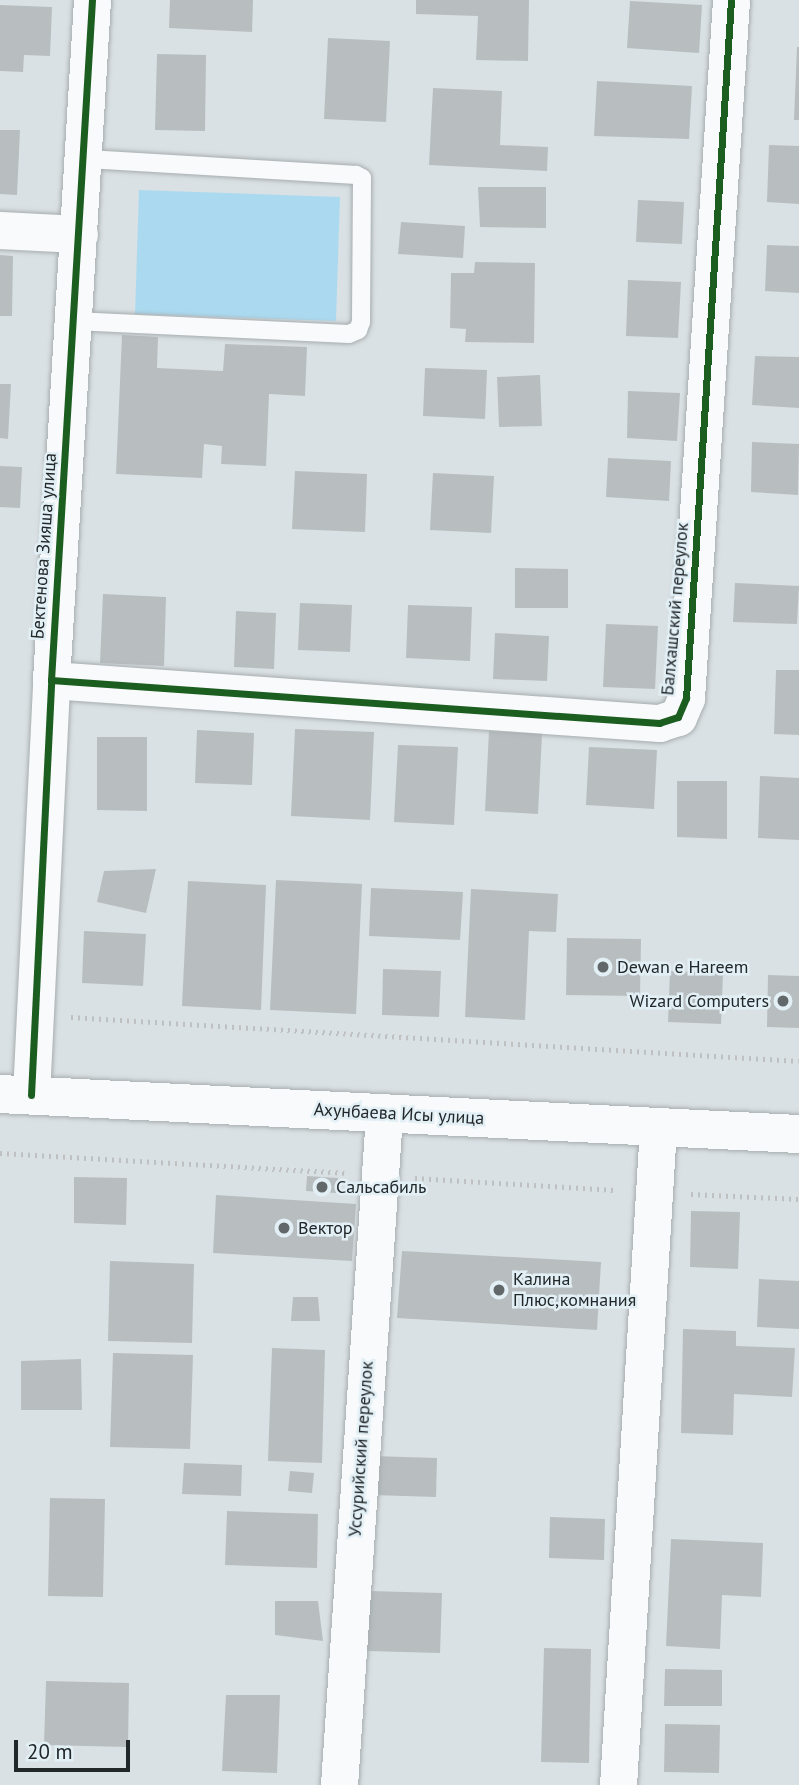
<!DOCTYPE html>
<html>
<head>
<meta charset="utf-8">
<style>
  body { margin:0 }
  #map { position:relative; width:799px; height:1785px; overflow:hidden; background:#dae1e4; font-family:"PT Sans",sans-serif }
  div>[style] { position:absolute }
  [style*='--x'] { left:calc(var(--x)*1px); top:calc(var(--y)*1px); width:calc(var(--w)*1px); rotate:calc(var(--a)*1deg) }
  .green>* { inset:0; background:#abdaf0 }
  .building>* { inset:0; background:#b8bec0 }
  .path>* { height:4.5px; margin-top:-2.25px; transform-origin:0; background:repeating-linear-gradient(90deg,#bec0c1 0 2px,transparent 0 7px) }
  .roads { filter:drop-shadow(0 0 2px #a7adaf) drop-shadow(0 0 2px #a7adaf) }
  .lane>* { height:18px; margin:-9px; padding:0 9px; transform-origin:9px; border-radius:9px; background:#f9fafb }
  .street>* { height:37px; margin:-18.5px; padding:0 18.5px; transform-origin:18.5px; border-radius:18.5px; background:#f9fafb }
  .primary>* { height:38px; margin:-19px; padding:0 19px; transform-origin:19px; border-radius:19px; background:#f9fafb }
  .cycleway>* { height:7px; margin:-3.5px; padding:0 3.5px; transform-origin:3.5px; border-radius:3.5px; background:#1b5e20 }
  .dots>* { width:19px; height:19px; translate:-50% -50%; box-sizing:border-box; border:4px solid #e2f0f6; border-radius:50% }
  span { translate:-50% -50%; white-space:nowrap; text-align:center; line-height:1.15; -webkit-text-stroke:5px #e2f0f6; paint-order:stroke }
  .street-label { font-size:18px; color:#222729 }
  .poi-label { font-size:18px; color:#222729 }
  .left { translate:0 -50%; text-align:left }
  .right { translate:-100% -50%; text-align:right }
  .scale { position:absolute; left:14px; top:1740px; width:116px; height:32px; box-sizing:border-box; border:4px solid #222729; border-top:0; padding-left:9px; font-size:21px; line-height:24px; white-space:nowrap; color:#222729; -webkit-text-stroke:5px #e2f0f6; paint-order:stroke }
</style>
</head>
<body>
<div id="map">
  <div class="green">
    <i style="clip-path:polygon(139px 190px,340px 197px,336px 321px,135px 314px)"></i>
  </div>
  <div class="building">
    <i style="clip-path:polygon(170px 0,253px 0,252px 32px,169px 28px)"></i>
    <i style="clip-path:polygon(416px 0,529px 0,528px 61px,476px 60px,478px 16px,416px 14px)"></i>
    <i style="clip-path:polygon(630px 1px,702px 5px,699px 53px,627px 48px)"></i>
    <i style="clip-path:polygon(0 5px,52px 7px,50px 56px,24px 55px,23px 72px,0 71px)"></i>
    <i style="clip-path:polygon(328px 38px,390px 41px,386px 122px,324px 119px)"></i>
    <i style="clip-path:polygon(797px 47px,799px 47px,799px 120px,794px 120px)"></i>
    <i style="clip-path:polygon(157px 54px,206px 55px,205px 131px,155px 130px)"></i>
    <i style="clip-path:polygon(597px 81px,692px 86px,689px 139px,594px 136px)"></i>
    <i style="clip-path:polygon(433px 88px,502px 91px,500px 145px,548px 147px,547px 171px,429px 165px)"></i>
    <i style="clip-path:polygon(0 130px,20px 130px,17px 195px,0 194px)"></i>
    <i style="clip-path:polygon(769px 145px,799px 146px,799px 204px,767px 202px)"></i>
    <i style="clip-path:polygon(478px 187px,546px 187px,546px 228px,480px 227px)"></i>
    <i style="clip-path:polygon(638px 200px,684px 202px,682px 244px,636px 242px)"></i>
    <i style="clip-path:polygon(401px 222px,465px 226px,463px 258px,398px 254px)"></i>
    <i style="clip-path:polygon(767px 245px,799px 246px,799px 293px,765px 291px)"></i>
    <i style="clip-path:polygon(0 255px,13px 256px,12px 316px,0 316px)"></i>
    <i style="clip-path:polygon(475px 262px,535px 263px,534px 343px,465px 342px,466px 329px,450px 328px,451px 273px,474px 273px)"></i>
    <i style="clip-path:polygon(628px 280px,681px 282px,678px 338px,626px 336px)"></i>
    <i style="clip-path:polygon(122px 335px,158px 337px,157px 368px,223px 371px,225px 344px,307px 347px,305px 396px,269px 394px,266px 466px,221px 464px,222px 446px,204px 444px,202px 478px,116px 474px)"></i>
    <i style="clip-path:polygon(755px 356px,799px 357px,799px 408px,752px 405px)"></i>
    <i style="clip-path:polygon(425px 368px,487px 370px,485px 419px,423px 416px)"></i>
    <i style="clip-path:polygon(540px 375px,542px 426px,499px 427px,497px 377px)"></i>
    <i style="clip-path:polygon(0 384px,11px 384px,8px 439px,0 438px)"></i>
    <i style="clip-path:polygon(628px 391px,680px 393px,677px 441px,627px 438px)"></i>
    <i style="clip-path:polygon(752px 442px,799px 444px,798px 495px,751px 492px)"></i>
    <i style="clip-path:polygon(608px 458px,671px 461px,669px 501px,606px 497px)"></i>
    <i style="clip-path:polygon(0 466px,22px 467px,20px 508px,0 507px)"></i>
    <i style="clip-path:polygon(295px 471px,367px 474px,365px 532px,292px 529px)"></i>
    <i style="clip-path:polygon(433px 473px,494px 476px,491px 533px,430px 530px)"></i>
    <i style="clip-path:polygon(515px 568px,568px 569px,568px 608px,515px 608px)"></i>
    <i style="clip-path:polygon(735px 583px,799px 586px,797px 624px,733px 622px)"></i>
    <i style="clip-path:polygon(103px 594px,166px 597px,164px 666px,100px 663px)"></i>
    <i style="clip-path:polygon(300px 603px,352px 605px,350px 652px,298px 650px)"></i>
    <i style="clip-path:polygon(408px 605px,472px 607px,470px 661px,406px 658px)"></i>
    <i style="clip-path:polygon(236px 611px,276px 613px,274px 669px,234px 667px)"></i>
    <i style="clip-path:polygon(606px 624px,658px 626px,655px 689px,603px 687px)"></i>
    <i style="clip-path:polygon(495px 633px,549px 636px,547px 681px,493px 679px)"></i>
    <i style="clip-path:polygon(776px 670px,799px 670px,799px 735px,774px 734px)"></i>
    <i style="clip-path:polygon(295px 729px,374px 732px,370px 820px,291px 816px)"></i>
    <i style="clip-path:polygon(197px 730px,254px 733px,252px 785px,195px 783px)"></i>
    <i style="clip-path:polygon(489px 731px,542px 734px,538px 814px,485px 811px)"></i>
    <i style="clip-path:polygon(97px 737px,147px 737px,147px 811px,97px 810px)"></i>
    <i style="clip-path:polygon(398px 745px,458px 747px,454px 825px,394px 822px)"></i>
    <i style="clip-path:polygon(589px 747px,657px 750px,654px 809px,586px 805px)"></i>
    <i style="clip-path:polygon(760px 776px,799px 778px,799px 840px,758px 838px)"></i>
    <i style="clip-path:polygon(677px 781px,727px 781px,727px 839px,677px 837px)"></i>
    <i style="clip-path:polygon(156px 869px,146px 913px,97px 902px,104px 871px)"></i>
    <i style="clip-path:polygon(276px 880px,362px 884px,356px 1014px,270px 1010px)"></i>
    <i style="clip-path:polygon(188px 881px,266px 885px,261px 1010px,182px 1006px)"></i>
    <i style="clip-path:polygon(371px 888px,463px 892px,460px 940px,369px 936px)"></i>
    <i style="clip-path:polygon(471px 889px,558px 894px,556px 932px,529px 931px,525px 1020px,465px 1017px)"></i>
    <i style="clip-path:polygon(84px 931px,146px 934px,143px 986px,82px 983px)"></i>
    <i style="clip-path:polygon(567px 938px,641px 939px,640px 996px,566px 995px)"></i>
    <i style="clip-path:polygon(383px 969px,441px 971px,439px 1017px,382px 1015px)"></i>
    <i style="clip-path:polygon(670px 971px,723px 973px,721px 1024px,668px 1022px)"></i>
    <i style="clip-path:polygon(768px 975px,799px 976px,799px 1028px,767px 1027px)"></i>
    <i style="clip-path:polygon(307px 1176px,338px 1178px,336px 1193px,306px 1191px)"></i>
    <i style="clip-path:polygon(74px 1177px,127px 1178px,126px 1225px,74px 1223px)"></i>
    <i style="clip-path:polygon(216px 1195px,356px 1204px,352px 1261px,213px 1253px)"></i>
    <i style="clip-path:polygon(691px 1211px,740px 1212px,738px 1269px,690px 1267px)"></i>
    <i style="clip-path:polygon(402px 1251px,601px 1262px,597px 1330px,397px 1318px)"></i>
    <i style="clip-path:polygon(110px 1261px,194px 1264px,192px 1343px,108px 1341px)"></i>
    <i style="clip-path:polygon(759px 1279px,799px 1281px,799px 1329px,757px 1327px)"></i>
    <i style="clip-path:polygon(293px 1297px,318px 1297px,320px 1321px,291px 1321px)"></i>
    <i style="clip-path:polygon(683px 1329px,736px 1331px,736px 1346px,795px 1348px,792px 1397px,734px 1394px,733px 1435px,681px 1433px)"></i>
    <i style="clip-path:polygon(272px 1348px,325px 1350px,322px 1463px,268px 1461px)"></i>
    <i style="clip-path:polygon(113px 1353px,193px 1355px,190px 1449px,110px 1447px)"></i>
    <i style="clip-path:polygon(81px 1359px,82px 1410px,21px 1410px,21px 1361px)"></i>
    <i style="clip-path:polygon(373px 1456px,437px 1458px,436px 1497px,372px 1495px)"></i>
    <i style="clip-path:polygon(184px 1463px,242px 1465px,241px 1496px,182px 1494px)"></i>
    <i style="clip-path:polygon(290px 1471px,314px 1473px,312px 1493px,288px 1491px)"></i>
    <i style="clip-path:polygon(50px 1498px,105px 1499px,103px 1597px,48px 1596px)"></i>
    <i style="clip-path:polygon(227px 1511px,318px 1514px,317px 1568px,225px 1565px)"></i>
    <i style="clip-path:polygon(550px 1517px,605px 1519px,604px 1560px,549px 1558px)"></i>
    <i style="clip-path:polygon(671px 1539px,763px 1543px,761px 1597px,722px 1595px,720px 1649px,666px 1646px)"></i>
    <i style="clip-path:polygon(369px 1591px,442px 1593px,440px 1653px,367px 1651px)"></i>
    <i style="clip-path:polygon(275px 1601px,318px 1601px,323px 1641px,275px 1635px)"></i>
    <i style="clip-path:polygon(544px 1648px,591px 1649px,589px 1763px,541px 1762px)"></i>
    <i style="clip-path:polygon(665px 1669px,722px 1670px,722px 1706px,664px 1706px)"></i>
    <i style="clip-path:polygon(46px 1681px,129px 1683px,128px 1747px,44px 1745px)"></i>
    <i style="clip-path:polygon(226px 1695px,280px 1695px,277px 1773px,222px 1771px)"></i>
    <i style="clip-path:polygon(665px 1724px,720px 1725px,719px 1773px,664px 1772px)"></i>
  </div>
  <div class="path">
    <i style="--x:71;--y:1017;--w:729;--a:3.46"></i>
    <i style="--x:0;--y:1153;--w:345;--a:3.3"></i>
    <i style="--x:415;--y:1178;--w:201;--a:3.4"></i>
    <i style="--x:691;--y:1194;--w:108;--a:2.7"></i>
  </div>
  <div class="roads">
    <div class="lane">
      <i style="--x:74;--y:321;--w:275;--a:2.7"></i>
      <i style="--x:349;--y:334;--w:10;--a:-24"></i>
      <i style="--x:358;--y:330;--w:9;--a:-69"></i>
      <i style="--x:361;--y:322;--w:144;--a:-89.6"></i>
      <i style="--x:362;--y:178;--w:7;--a:-153"></i>
      <i style="--x:356;--y:175;--w:273;--a:-176.6"></i>
    </div>
    <div class="street">
      <i style="--x:0;--y:230;--w:79;--a:2.9"></i>
      <i style="--x:51;--y:680;--w:610;--a:4.05"></i>
      <i style="--x:659;--y:723;--w:20;--a:-18"></i>
      <i style="--x:678;--y:717;--w:21;--a:-67"></i>
      <i style="--x:686;--y:698;--w:699;--a:-86.31"></i>
      <i style="--x:31;--y:1095;--w:415;--a:-87.2"></i>
      <i style="--x:51;--y:680;--w:681;--a:-86.55"></i>
      <i style="--x:339;--y:1785;--w:673;--a:-86.16"></i>
      <i style="--x:618;--y:1785;--w:658;--a:-86.52"></i>
    </div>
    <div class="primary">
      <i style="--x:0;--y:1094;--w:800;--a:2.87"></i>
    </div>
  </div>
  <div class="cycleway">
    <i style="--x:51;--y:680;--w:610;--a:4.05"></i>
    <i style="--x:659;--y:723;--w:20;--a:-18"></i>
    <i style="--x:678;--y:717;--w:21;--a:-67"></i>
    <i style="--x:686;--y:698;--w:699;--a:-86.31"></i>
    <i style="--x:31;--y:1095;--w:415;--a:-87.2"></i>
    <i style="--x:51;--y:680;--w:681;--a:-86.55"></i>
  </div>
  <div class="dots">
    <i style="left:603px;top:967px;background:#62686a"></i>
    <i style="left:783px;top:1001px;background:#62686a"></i>
    <i style="left:322px;top:1187px;background:#62686a"></i>
    <i style="left:284px;top:1228px;background:#62686a"></i>
    <i style="left:499px;top:1290px;background:#62686a"></i>
  </div>
  <div class="street-label">
    <span style="left:44px;top:546px;rotate:-86deg">Бектенова Зияша улица</span>
    <span style="left:675px;top:609px;rotate:-85deg">Балхашский переулок</span>
    <span style="left:399px;top:1114px;rotate:3deg">Ахунбаева Исы улица</span>
    <span style="left:361px;top:1449px;rotate:-86deg">Уссурийский переулок</span>
  </div>
  <div class="poi-label">
    <span class="left" style="left:617px;top:967px">Dewan e Hareem</span>
    <span class="right" style="left:769px;top:1001px">Wizard Computers</span>
    <span class="left" style="left:336px;top:1187px">Сальсабиль</span>
    <span class="left" style="left:298px;top:1228px">Вектор</span>
    <span class="left" style="left:513px;top:1290px">Калина<br>Плюс,комнания</span>
  </div>
  <div class="scale">20 m</div>
</div>
</body>
</html>
